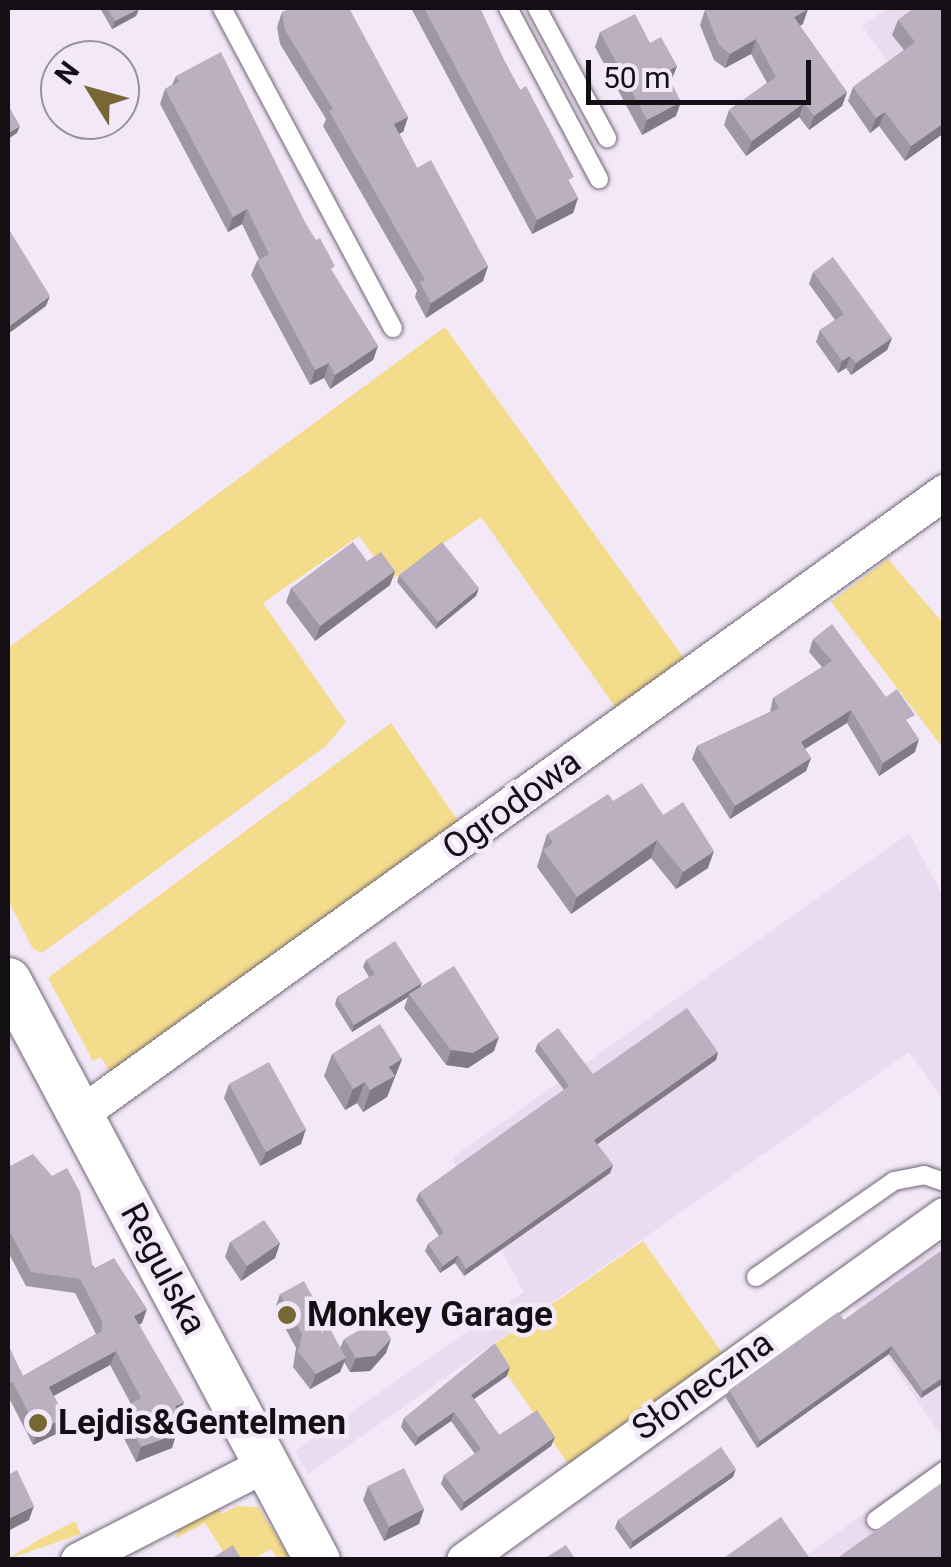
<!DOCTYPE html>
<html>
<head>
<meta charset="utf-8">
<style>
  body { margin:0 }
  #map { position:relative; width:951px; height:1567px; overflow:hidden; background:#f3e8f8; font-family:Roboto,sans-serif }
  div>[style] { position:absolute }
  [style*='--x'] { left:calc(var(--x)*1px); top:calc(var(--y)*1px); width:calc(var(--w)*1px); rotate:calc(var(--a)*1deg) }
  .built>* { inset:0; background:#eadbf0 }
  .green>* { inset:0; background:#f4dc8d }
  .roads { filter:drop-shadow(0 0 2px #6f6674) drop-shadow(0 0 2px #6f6674) }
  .service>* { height:18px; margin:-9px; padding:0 9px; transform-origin:9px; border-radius:9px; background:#fff }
  .minor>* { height:35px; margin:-17.5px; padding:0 17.5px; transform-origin:17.5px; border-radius:17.5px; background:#fff }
  .tertiary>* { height:45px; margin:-22.5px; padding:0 22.5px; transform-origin:22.5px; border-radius:22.5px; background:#fff }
  .wall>* { inset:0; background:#a097a4 }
  .shaded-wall>* { inset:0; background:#827b86 }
  .building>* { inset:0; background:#bab0bf }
  .dots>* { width:28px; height:28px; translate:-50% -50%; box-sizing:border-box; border:5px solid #f3e8f8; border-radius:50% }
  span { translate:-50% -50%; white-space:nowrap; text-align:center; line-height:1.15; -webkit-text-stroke:9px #f3e8f8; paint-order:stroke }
  .street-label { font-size:35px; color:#130f14 }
  .poi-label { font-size:35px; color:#130f14; font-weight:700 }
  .left { translate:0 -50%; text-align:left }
  .frame { position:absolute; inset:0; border:10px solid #130f14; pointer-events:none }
  .north { position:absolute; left:40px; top:40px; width:100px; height:100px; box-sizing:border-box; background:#f3e8f8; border:2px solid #99919d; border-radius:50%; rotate:307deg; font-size:28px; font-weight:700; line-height:40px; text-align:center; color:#130f14 }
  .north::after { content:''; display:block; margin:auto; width:35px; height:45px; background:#766734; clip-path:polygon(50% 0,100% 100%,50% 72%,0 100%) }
  .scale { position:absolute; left:586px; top:60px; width:225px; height:45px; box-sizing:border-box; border:5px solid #130f14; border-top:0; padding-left:12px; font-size:30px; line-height:35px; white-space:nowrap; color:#130f14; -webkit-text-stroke:8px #f3e8f8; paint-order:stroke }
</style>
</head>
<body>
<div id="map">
  <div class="built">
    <i style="clip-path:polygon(887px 8px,943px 8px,943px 139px,862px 26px)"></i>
    <i style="clip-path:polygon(909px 833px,943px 896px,943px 1100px,909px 1052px,308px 1474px,295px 1451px,524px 1292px,452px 1158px)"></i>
    <i style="clip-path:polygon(943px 1233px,943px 1438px,849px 1301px)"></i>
    <i style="clip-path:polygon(943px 1458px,943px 1559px,800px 1560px,849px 1524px)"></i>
  </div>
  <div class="green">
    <i style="clip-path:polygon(445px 327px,686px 661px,618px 711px,481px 517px,391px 580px,359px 536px,263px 603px,346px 722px,326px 746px,42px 953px,33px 949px,8px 900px,8px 648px)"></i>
    <i style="clip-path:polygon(888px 559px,943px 623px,943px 748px,831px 602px)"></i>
    <i style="clip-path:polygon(391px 723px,460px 824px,110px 1072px,101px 1057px,93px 1061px,48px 978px)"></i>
    <i style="clip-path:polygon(643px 1241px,723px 1354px,571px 1468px,489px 1348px)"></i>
    <i style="clip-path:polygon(217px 1505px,222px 1514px,237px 1506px,258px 1507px,291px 1559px,278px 1559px,271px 1549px,253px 1559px,228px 1559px,205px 1523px,176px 1538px,178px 1525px)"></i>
    <i style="clip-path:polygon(75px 1521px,81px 1534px,8px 1559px,38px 1540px)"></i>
  </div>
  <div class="roads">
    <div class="service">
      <i style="--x:222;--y:8;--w:363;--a:61.9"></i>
      <i style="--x:508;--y:8;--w:194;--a:62"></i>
      <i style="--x:537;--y:8;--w:148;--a:61.7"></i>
      <i style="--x:756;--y:1277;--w:168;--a:-34.8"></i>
      <i style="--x:894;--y:1181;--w:31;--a:-11"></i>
      <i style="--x:924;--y:1175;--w:21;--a:19"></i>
      <i style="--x:876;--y:1520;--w:84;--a:-35.8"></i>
    </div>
    <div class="minor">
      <i style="--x:80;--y:1114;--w:1065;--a:-35.75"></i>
      <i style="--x:78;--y:1560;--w:211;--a:-27.1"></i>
      <i style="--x:464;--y:1560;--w:591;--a:-35.71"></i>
    </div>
    <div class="tertiary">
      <i style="--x:8;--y:980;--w:657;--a:61.95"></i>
    </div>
  </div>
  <div class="wall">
    <i style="clip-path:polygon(100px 8px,138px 8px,136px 16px,112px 29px)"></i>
    <i style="clip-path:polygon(411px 8px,480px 8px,504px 60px,578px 198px,573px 213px,532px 234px)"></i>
    <i style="clip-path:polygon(944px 8px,944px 133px,905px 161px,879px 126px,870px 133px,848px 101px,853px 87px,904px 50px,892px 35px,898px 20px)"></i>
    <i style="clip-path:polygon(705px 10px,803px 24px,799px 26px,847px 92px,842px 106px,809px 130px,799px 117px,746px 156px,724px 125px,729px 110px,767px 83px,751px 54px,725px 68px,714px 60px,700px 25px)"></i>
    <i style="clip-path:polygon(282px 12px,408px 117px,403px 132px,399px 133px,417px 168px,488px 266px,483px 281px,426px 318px,415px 297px,417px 290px,323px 126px,326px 119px,280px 44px,277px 27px)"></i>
    <i style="clip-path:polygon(600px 32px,650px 43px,677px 66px,671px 81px,676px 116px,642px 135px,595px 47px)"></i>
    <i style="clip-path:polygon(176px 76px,307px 226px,333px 273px,378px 346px,373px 360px,330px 389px,324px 378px,310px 385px,251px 275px,257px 261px,259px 259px,242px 224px,228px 232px,160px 104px,165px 89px,172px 85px)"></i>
    <i style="clip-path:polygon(813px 272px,892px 338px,887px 350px,851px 375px,846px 368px,838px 373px,816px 342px,820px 330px,835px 320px,809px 284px)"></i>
    <i style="clip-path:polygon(367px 561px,395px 571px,390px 585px,315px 641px,286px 602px,291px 588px)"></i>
    <i style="clip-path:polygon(399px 575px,476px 596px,436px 629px,397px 582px)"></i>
    <i style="clip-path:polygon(813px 639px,886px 697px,911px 727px,915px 752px,879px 776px,847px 723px,805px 749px,811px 758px,806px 771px,730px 819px,692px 759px,697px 746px,770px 712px,773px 698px,822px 667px,809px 652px)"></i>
    <i style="clip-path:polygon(613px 801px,663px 815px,708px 868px,676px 889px,651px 858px,571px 914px,537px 867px,547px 834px)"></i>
    <i style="clip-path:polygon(366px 960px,422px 983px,420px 987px,494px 1051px,468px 1068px,446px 1065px,404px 1008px,408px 997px,352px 1032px,335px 1005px,337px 997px,369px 977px,363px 967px)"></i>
    <i style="clip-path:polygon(538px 1043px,593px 1074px,718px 1052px,716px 1060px,597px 1144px,613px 1165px,610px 1173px,464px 1276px,455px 1263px,440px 1273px,425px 1251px,428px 1244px,439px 1236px,416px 1200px,419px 1193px,564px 1090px,535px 1051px)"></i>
    <i style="clip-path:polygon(332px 1054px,402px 1059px,387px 1097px,363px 1112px,357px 1103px,345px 1110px,324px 1076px)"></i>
    <i style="clip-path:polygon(229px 1084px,301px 1144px,260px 1166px,224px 1098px)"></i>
    <i style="clip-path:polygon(8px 1167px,142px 1323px,139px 1324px,183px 1423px,178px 1437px,175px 1438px,172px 1448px,136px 1462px,116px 1423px,121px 1409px,131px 1404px,110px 1365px,54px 1396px,65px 1418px,60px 1432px,33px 1445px,8px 1396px,8px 1345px,23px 1376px,96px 1334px,75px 1293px,26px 1286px,8px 1252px)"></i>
    <i style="clip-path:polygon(230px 1242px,280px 1243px,275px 1258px,241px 1281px,225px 1257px)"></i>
    <i style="clip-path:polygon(944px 1249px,944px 1383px,921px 1398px,889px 1354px,757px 1448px,726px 1398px,729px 1390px,844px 1320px)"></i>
    <i style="clip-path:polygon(280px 1294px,340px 1348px,344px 1339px,386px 1353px,370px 1371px,350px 1372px,344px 1362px,340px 1372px,310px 1389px,293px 1367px,296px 1348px,275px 1309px)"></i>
    <i style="clip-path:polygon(507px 1376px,474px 1399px,499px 1435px,555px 1437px,551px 1446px,461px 1511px,441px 1484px,444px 1475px,475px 1454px,451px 1421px,415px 1446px,401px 1427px,404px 1418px)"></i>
    <i style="clip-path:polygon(733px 1477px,630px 1549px,615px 1528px,618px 1520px)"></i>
    <i style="clip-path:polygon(368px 1486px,424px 1509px,419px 1524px,384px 1541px,363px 1500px)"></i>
  </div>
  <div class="shaded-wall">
    <i style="clip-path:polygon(139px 9px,136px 16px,112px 29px,115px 21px)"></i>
    <i style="clip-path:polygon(808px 9px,803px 24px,788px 32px,794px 17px)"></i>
    <i style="clip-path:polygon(756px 39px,751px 54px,725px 68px,730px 54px)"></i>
    <i style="clip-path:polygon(677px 66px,671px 81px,661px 87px,666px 72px)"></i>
    <i style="clip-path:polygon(847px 92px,842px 106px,809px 130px,814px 116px)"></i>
    <i style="clip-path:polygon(681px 102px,676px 116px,642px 135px,647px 120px)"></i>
    <i style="clip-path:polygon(804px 103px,799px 117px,746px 156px,752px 141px)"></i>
    <i style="clip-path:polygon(885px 112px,879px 126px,870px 133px,876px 118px)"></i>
    <i style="clip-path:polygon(408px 117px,403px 132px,388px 139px,394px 124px)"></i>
    <i style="clip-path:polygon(944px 123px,944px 133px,905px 161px,911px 146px)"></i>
    <i style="clip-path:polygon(20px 126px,17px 133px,8px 139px,8px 133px)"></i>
    <i style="clip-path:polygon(578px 198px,573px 213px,532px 234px,537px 220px)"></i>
    <i style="clip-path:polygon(247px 209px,242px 224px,228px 232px,233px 217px)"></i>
    <i style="clip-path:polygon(488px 266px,483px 281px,426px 318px,431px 303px)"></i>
    <i style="clip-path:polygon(50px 296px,46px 306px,8px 334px,8px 327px)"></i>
    <i style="clip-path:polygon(892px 338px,887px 350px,851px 375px,856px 363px)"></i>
    <i style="clip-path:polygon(378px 346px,373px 360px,330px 389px,335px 375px)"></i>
    <i style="clip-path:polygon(850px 356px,846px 368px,838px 373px,842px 361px)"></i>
    <i style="clip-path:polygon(329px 363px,324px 378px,310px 385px,315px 370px)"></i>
    <i style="clip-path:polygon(395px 571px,390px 585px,315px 641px,320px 626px)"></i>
    <i style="clip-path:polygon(479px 588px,476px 596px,436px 629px,438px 622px)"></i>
    <i style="clip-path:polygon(851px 710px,847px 723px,796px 754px,801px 742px)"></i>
    <i style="clip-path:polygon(919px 739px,915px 752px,879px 776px,883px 763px)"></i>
    <i style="clip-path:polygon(811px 758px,806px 771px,730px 819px,735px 806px)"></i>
    <i style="clip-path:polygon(657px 840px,651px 858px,571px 914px,577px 897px)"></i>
    <i style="clip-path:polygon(714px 851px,708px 868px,676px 889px,683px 872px)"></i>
    <i style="clip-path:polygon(422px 983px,419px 990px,409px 994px,408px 997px,352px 1032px,354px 1025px)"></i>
    <i style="clip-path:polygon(499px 1037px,494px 1051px,468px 1068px,446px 1065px,451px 1050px)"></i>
    <i style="clip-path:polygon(718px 1052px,716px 1060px,592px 1148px,594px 1140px)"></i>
    <i style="clip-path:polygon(402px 1059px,387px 1097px,363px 1112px,370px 1090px,389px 1067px)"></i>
    <i style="clip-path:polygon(365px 1082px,357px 1103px,345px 1110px,353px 1089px)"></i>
    <i style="clip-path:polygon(306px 1129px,301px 1144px,260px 1166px,266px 1152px)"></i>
    <i style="clip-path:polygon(613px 1165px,610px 1173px,464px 1276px,466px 1269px)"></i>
    <i style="clip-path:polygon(280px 1243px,275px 1258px,241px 1281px,247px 1266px)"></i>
    <i style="clip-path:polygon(458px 1255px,455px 1263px,440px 1273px,443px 1266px)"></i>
    <i style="clip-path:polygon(147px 1309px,142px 1323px,129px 1330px,134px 1316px)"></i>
    <i style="clip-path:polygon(391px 1339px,386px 1353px,370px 1371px,350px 1372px,356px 1358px)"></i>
    <i style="clip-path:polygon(892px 1346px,889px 1354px,757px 1448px,760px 1441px)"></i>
    <i style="clip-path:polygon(116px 1351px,110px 1365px,44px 1401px,49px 1387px)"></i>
    <i style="clip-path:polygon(346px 1358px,340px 1372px,310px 1389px,316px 1374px)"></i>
    <i style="clip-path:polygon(510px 1367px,507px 1376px,467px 1404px,471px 1395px)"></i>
    <i style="clip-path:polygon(944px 1377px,944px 1383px,921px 1398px,923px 1391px)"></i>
    <i style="clip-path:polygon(184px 1402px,179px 1416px,175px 1406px)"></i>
    <i style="clip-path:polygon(454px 1412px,451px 1421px,415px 1446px,418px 1437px)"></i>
    <i style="clip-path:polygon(65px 1418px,60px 1432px,33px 1445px,38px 1431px)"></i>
    <i style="clip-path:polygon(183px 1423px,178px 1437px,175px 1438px,172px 1448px,136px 1462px,141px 1447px)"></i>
    <i style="clip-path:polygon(555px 1437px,551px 1446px,461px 1511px,464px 1502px)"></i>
    <i style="clip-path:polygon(736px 1469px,733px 1477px,630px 1549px,633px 1541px)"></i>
    <i style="clip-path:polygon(34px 1506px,29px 1520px,8px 1531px,8px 1519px)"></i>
    <i style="clip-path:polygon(424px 1509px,419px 1524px,384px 1541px,389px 1527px)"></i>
  </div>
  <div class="building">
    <i style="clip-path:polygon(107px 8px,138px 8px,139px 9px,115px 21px)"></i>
    <i style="clip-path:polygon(291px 8px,349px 8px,408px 117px,394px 124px,417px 168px,431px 160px,488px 266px,431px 303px,420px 282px,425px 280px,329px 111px,333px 109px,285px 30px,282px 12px)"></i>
    <i style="clip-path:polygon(424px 8px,480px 8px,504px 60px,520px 90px,526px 86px,574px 177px,568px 180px,578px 198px,537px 220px)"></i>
    <i style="clip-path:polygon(710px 8px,808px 8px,808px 9px,794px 17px,847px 92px,814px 116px,804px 103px,752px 141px,729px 110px,776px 77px,756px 39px,730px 54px,719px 45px,705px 10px)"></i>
    <i style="clip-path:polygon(914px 8px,944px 8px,944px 123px,911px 146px,885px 112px,876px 118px,853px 87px,915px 42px,898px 20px)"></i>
    <i style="clip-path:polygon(635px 14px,650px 43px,661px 37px,677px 66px,666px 72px,681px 102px,647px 120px,600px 32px)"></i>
    <i style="clip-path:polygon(221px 52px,307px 226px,316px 240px,320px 238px,335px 266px,331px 269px,378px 346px,335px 375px,329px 363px,315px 370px,257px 261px,269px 254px,247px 209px,233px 217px,165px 89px,179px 82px,176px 76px)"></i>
    <i style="clip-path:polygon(8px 105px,20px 126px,8px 133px)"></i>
    <i style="clip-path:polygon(10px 231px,50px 296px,8px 327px,8px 233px)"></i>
    <i style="clip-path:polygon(833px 257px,892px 338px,856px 363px,850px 356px,842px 361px,820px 330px,844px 314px,813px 272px)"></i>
    <i style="clip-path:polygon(353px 542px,367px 561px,381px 552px,395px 571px,320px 626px,291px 588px)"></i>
    <i style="clip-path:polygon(442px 542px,479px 588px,438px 622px,399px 575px)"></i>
    <i style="clip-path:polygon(832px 624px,886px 697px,897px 689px,915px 715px,906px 720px,919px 739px,883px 763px,851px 710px,801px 742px,811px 758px,735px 806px,697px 746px,779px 708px,773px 698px,832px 661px,813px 639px)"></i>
    <i style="clip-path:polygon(642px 783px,663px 815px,683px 802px,714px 851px,683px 872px,657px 840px,577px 897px,543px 850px,553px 843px,547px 834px,608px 794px,613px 801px)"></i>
    <i style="clip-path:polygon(395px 941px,422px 983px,354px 1025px,337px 997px,375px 974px,366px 960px)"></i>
    <i style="clip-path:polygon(454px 966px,499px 1037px,473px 1053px,451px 1050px,409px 994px)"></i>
    <i style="clip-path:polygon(687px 1008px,718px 1052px,594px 1140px,613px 1165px,466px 1269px,458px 1255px,443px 1266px,428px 1244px,444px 1233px,419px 1193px,569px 1086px,538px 1043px,558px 1028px,593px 1074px)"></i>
    <i style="clip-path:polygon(380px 1024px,402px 1059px,389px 1067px,395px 1076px,370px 1090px,365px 1082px,353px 1089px,332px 1054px)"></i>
    <i style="clip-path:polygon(269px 1062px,306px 1129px,266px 1152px,229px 1084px)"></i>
    <i style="clip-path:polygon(33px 1154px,52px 1176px,67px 1168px,80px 1192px,93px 1269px,114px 1258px,147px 1309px,134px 1316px,184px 1402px,175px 1406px,183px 1423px,173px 1428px,177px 1434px,141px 1447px,121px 1409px,141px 1398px,116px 1351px,49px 1387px,65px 1418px,38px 1431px,12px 1381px,20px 1377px,8px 1384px,8px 1345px,23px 1376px,102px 1331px,102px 1321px,80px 1279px,31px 1272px,8px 1228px,8px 1167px)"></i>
    <i style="clip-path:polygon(264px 1220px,280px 1243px,247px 1266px,230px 1242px)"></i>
    <i style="clip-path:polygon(944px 1249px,944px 1377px,923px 1391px,892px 1346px,760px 1441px,729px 1390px,838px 1312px,844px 1320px)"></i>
    <i style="clip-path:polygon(304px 1281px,346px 1358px,316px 1374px,298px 1352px,302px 1334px,280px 1294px)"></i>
    <i style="clip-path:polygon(380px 1318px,391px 1339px,375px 1356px,356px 1358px,344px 1339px)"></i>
    <i style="clip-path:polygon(495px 1343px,510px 1367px,471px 1395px,499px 1435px,537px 1410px,555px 1437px,464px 1502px,444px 1475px,481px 1449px,454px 1412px,418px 1437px,404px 1418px)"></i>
    <i style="clip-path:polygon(721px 1447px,736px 1469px,633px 1541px,618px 1520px)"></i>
    <i style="clip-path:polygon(404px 1468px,424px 1509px,389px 1527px,368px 1486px)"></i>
    <i style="clip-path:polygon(17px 1470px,34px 1506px,8px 1519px,8px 1475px)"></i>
    <i style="clip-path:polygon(944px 1481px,944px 1560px,835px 1560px)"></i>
    <i style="clip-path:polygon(781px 1517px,811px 1560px,721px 1560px)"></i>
    <i style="clip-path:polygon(233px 1545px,242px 1560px,212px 1558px)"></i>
    <i style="clip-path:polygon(566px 1545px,576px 1560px,542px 1560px)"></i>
  </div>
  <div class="dots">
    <i style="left:287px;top:1315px;background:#766734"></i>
    <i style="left:38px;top:1423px;background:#766734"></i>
  </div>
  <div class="street-label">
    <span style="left:512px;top:805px;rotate:-36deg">Ogrodowa</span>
    <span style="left:163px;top:1269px;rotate:62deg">Regulska</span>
    <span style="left:703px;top:1386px;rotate:-35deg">Słoneczna</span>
  </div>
  <div class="poi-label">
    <span class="left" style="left:307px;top:1315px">Monkey Garage</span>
    <span class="left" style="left:58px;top:1423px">Lejdis&amp;Gentelmen</span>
  </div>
  <div class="frame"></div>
  <div class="north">N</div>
  <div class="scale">50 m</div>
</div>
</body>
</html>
